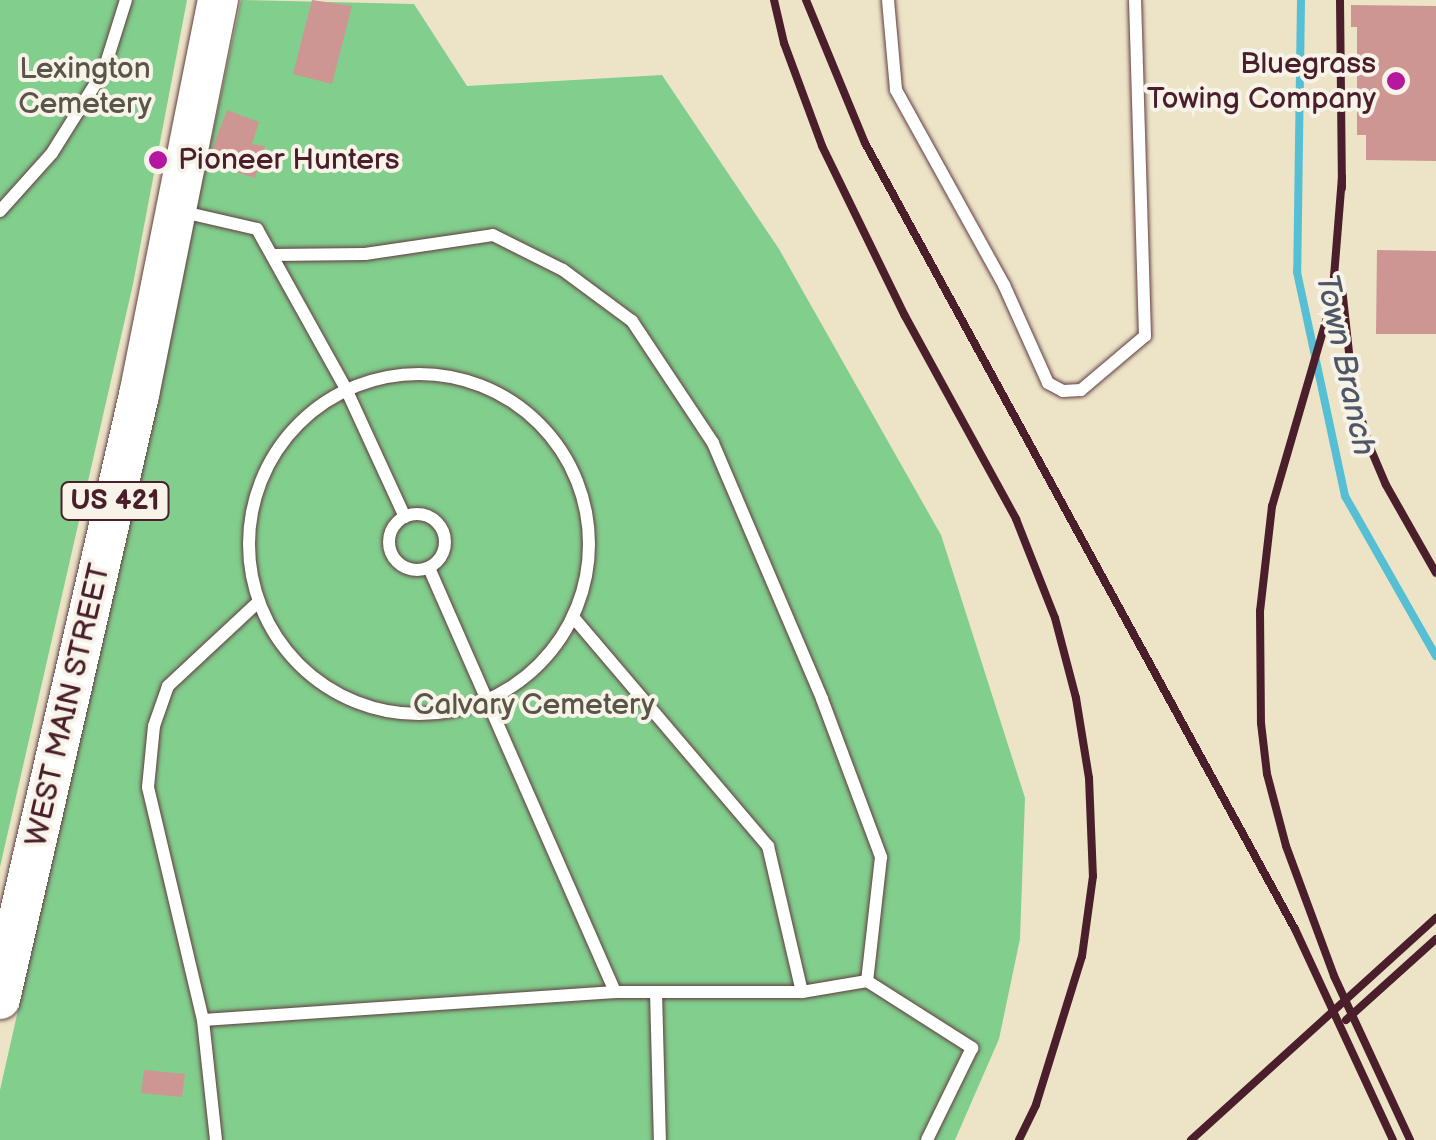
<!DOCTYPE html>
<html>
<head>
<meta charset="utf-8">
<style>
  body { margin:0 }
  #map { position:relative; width:1436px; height:1140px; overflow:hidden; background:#ede4c7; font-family:"Balsamiq Sans",sans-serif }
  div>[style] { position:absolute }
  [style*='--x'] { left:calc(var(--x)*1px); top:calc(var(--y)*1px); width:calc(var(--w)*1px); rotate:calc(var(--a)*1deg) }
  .green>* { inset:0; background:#82ce8d }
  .stream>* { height:8px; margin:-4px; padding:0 4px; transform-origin:4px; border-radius:4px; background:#56bfd3 }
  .building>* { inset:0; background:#ce9693 }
  .roads { filter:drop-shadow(0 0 2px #623d42) drop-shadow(0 0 2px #623d42) }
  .lane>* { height:12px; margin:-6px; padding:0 6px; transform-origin:6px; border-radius:6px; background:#fff }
  .lane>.ring { margin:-6px; padding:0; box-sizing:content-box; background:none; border:12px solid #fff; border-radius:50% }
  .primary>* { height:40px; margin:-20px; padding:0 20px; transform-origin:20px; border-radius:20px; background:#fff }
  .rail>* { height:8px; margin:-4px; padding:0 4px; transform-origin:4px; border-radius:4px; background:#4a1f2b }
  .dots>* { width:28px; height:28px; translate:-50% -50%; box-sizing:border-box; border:5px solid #f7f3e8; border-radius:50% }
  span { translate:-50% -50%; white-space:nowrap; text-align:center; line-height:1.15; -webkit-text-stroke:8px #f7f3e8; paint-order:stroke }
  .shield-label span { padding:2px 8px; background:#f7f3e8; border:2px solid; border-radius:8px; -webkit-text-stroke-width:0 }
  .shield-label { font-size:28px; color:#4a1f2b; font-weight:700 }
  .poi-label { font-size:30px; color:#4a1f2b }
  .right { translate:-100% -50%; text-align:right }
  .left { translate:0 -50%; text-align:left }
  .park-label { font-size:30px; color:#5b5448 }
  .street-label { font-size:30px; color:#4a1f2b }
  .water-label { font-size:32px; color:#4e5766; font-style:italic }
</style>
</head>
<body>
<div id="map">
  <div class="green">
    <i style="clip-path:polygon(0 0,187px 0,133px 284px,0 867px)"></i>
    <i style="clip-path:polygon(241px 0,414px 4px,467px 86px,662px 75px,779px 249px,941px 535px,1025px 798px,1020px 939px,999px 1039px,955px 1140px,0 1140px,0 1090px,159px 387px)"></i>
  </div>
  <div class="stream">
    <i style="--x:1301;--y:0;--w:272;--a:90.8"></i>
    <i style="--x:1297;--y:272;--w:229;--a:77.9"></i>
    <i style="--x:1345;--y:496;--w:184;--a:60.4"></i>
  </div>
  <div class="building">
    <i style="clip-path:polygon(312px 0,352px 6px,332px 84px,293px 74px)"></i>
    <i style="clip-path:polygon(1351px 5px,1436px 6px,1436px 161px,1366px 160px,1366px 135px,1357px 135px,1357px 27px,1351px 27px)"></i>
    <i style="clip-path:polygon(227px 110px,259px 122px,252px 144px,265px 146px,255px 178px,212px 164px,216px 152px,212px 150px)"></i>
    <i style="clip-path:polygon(1377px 250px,1436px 251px,1436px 334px,1376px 334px)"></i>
    <i style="clip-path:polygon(144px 1070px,185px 1074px,182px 1097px,141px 1093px)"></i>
  </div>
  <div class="roads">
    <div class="lane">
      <i style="--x:888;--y:0;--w:90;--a:84.9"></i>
      <i style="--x:896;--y:90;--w:223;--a:61"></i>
      <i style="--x:1004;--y:285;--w:107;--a:65.8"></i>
      <i style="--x:1048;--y:383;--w:17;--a:28"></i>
      <i style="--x:1063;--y:391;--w:18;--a:-3"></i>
      <i style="--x:1081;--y:390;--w:84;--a:-40.2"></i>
      <i style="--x:1145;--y:336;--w:336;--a:-91.7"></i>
      <i style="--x:0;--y:211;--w:78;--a:-48.1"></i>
      <i style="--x:52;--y:153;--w:98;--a:-57.9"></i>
      <i style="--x:104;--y:70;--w:73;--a:-72.6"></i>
      <i style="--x:183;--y:212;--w:76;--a:12.9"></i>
      <i style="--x:257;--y:229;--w:183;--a:60.9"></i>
      <i style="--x:346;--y:389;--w:141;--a:65.3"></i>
      <i style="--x:272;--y:255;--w:93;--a:-0.6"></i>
      <i style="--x:365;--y:254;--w:129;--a:-8.4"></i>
      <i style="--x:493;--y:235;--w:78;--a:26.6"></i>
      <i style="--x:563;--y:270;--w:86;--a:36.5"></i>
      <i style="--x:632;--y:321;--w:146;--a:56.4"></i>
      <i style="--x:713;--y:443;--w:278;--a:66.9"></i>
      <i style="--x:822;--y:699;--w:169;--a:69.5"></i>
      <i style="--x:881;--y:857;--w:125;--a:96.4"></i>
      <i class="ring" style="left:249px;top:374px;width:328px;height:328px"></i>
      <i class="ring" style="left:389px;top:514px;width:44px;height:44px"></i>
      <i style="--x:429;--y:568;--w:463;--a:66.3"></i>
      <i style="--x:573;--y:617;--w:301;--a:49.6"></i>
      <i style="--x:768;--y:846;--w:150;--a:76.9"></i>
      <i style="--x:656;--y:992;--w:148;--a:88.5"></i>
      <i style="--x:203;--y:1020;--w:239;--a:-103.3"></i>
      <i style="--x:148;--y:787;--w:61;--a:-84.4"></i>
      <i style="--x:154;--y:726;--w:42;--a:-70.7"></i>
      <i style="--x:168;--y:686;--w:123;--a:-43"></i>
      <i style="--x:216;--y:1140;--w:121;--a:-96.2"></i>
      <i style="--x:203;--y:1020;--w:413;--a:-3.9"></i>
      <i style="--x:615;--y:992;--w:187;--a:0"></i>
      <i style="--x:802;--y:992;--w:66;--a:-9.6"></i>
      <i style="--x:867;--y:981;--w:125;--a:32.5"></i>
      <i style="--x:972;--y:1048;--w:102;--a:116.1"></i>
    </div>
    <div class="primary">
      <i style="--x:0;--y:999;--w:620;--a:-77.04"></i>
      <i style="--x:139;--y:395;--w:403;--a:-78.7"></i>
    </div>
  </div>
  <div class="rail">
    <i style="--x:774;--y:0;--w:44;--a:76.9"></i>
    <i style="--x:784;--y:43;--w:110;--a:69.7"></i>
    <i style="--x:822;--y:146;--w:189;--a:64"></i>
    <i style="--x:905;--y:316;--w:231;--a:61.3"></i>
    <i style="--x:1016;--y:519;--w:106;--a:68.5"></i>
    <i style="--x:1055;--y:618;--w:83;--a:75.3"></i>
    <i style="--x:1076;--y:698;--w:81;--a:80.8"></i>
    <i style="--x:1089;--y:778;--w:98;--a:87.7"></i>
    <i style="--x:1093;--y:876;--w:81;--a:97.8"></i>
    <i style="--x:1082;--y:956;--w:156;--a:107.2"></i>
    <i style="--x:1036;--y:1105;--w:39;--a:116"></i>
    <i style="--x:806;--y:0;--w:155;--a:67.6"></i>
    <i style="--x:865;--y:143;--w:896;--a:61.32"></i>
    <i style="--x:1295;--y:929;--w:233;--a:65.1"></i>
    <i style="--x:1340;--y:0;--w:188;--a:89.4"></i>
    <i style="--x:1342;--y:177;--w:123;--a:94.6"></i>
    <i style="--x:1332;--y:300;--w:215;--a:106.2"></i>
    <i style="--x:1272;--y:506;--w:106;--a:96.5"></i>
    <i style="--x:1260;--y:611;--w:112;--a:89.5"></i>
    <i style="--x:1261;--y:723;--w:51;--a:83.3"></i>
    <i style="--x:1267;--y:774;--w:74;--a:75.2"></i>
    <i style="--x:1286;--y:846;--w:139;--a:69.7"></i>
    <i style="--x:1334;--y:976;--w:181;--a:65.1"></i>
    <i style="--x:1342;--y:288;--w:102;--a:83.8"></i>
    <i style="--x:1353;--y:389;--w:58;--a:74.1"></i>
    <i style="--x:1369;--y:445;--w:43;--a:67"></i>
    <i style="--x:1386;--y:485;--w:101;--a:60.4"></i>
    <i style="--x:1346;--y:1020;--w:121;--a:-42"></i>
    <i style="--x:1191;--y:1140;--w:331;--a:-42.2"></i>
  </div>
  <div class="dots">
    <i style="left:1396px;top:81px;background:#b5179e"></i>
    <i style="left:158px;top:160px;background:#b5179e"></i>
  </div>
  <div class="shield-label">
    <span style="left:115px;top:501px">US 421</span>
  </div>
  <div class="poi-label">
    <span class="right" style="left:1376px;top:81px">Bluegrass<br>Towing Company</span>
    <span class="left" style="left:178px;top:160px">Pioneer Hunters</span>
  </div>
  <div class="park-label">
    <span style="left:85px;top:86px">Lexington<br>Cemetery</span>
    <span style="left:534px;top:705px">Calvary Cemetery</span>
  </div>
  <div class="street-label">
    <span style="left:68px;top:705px;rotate:-77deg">WEST MAIN STREET</span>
  </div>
  <div class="water-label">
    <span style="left:1344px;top:365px;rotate:78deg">Town Branch</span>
  </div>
</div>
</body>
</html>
